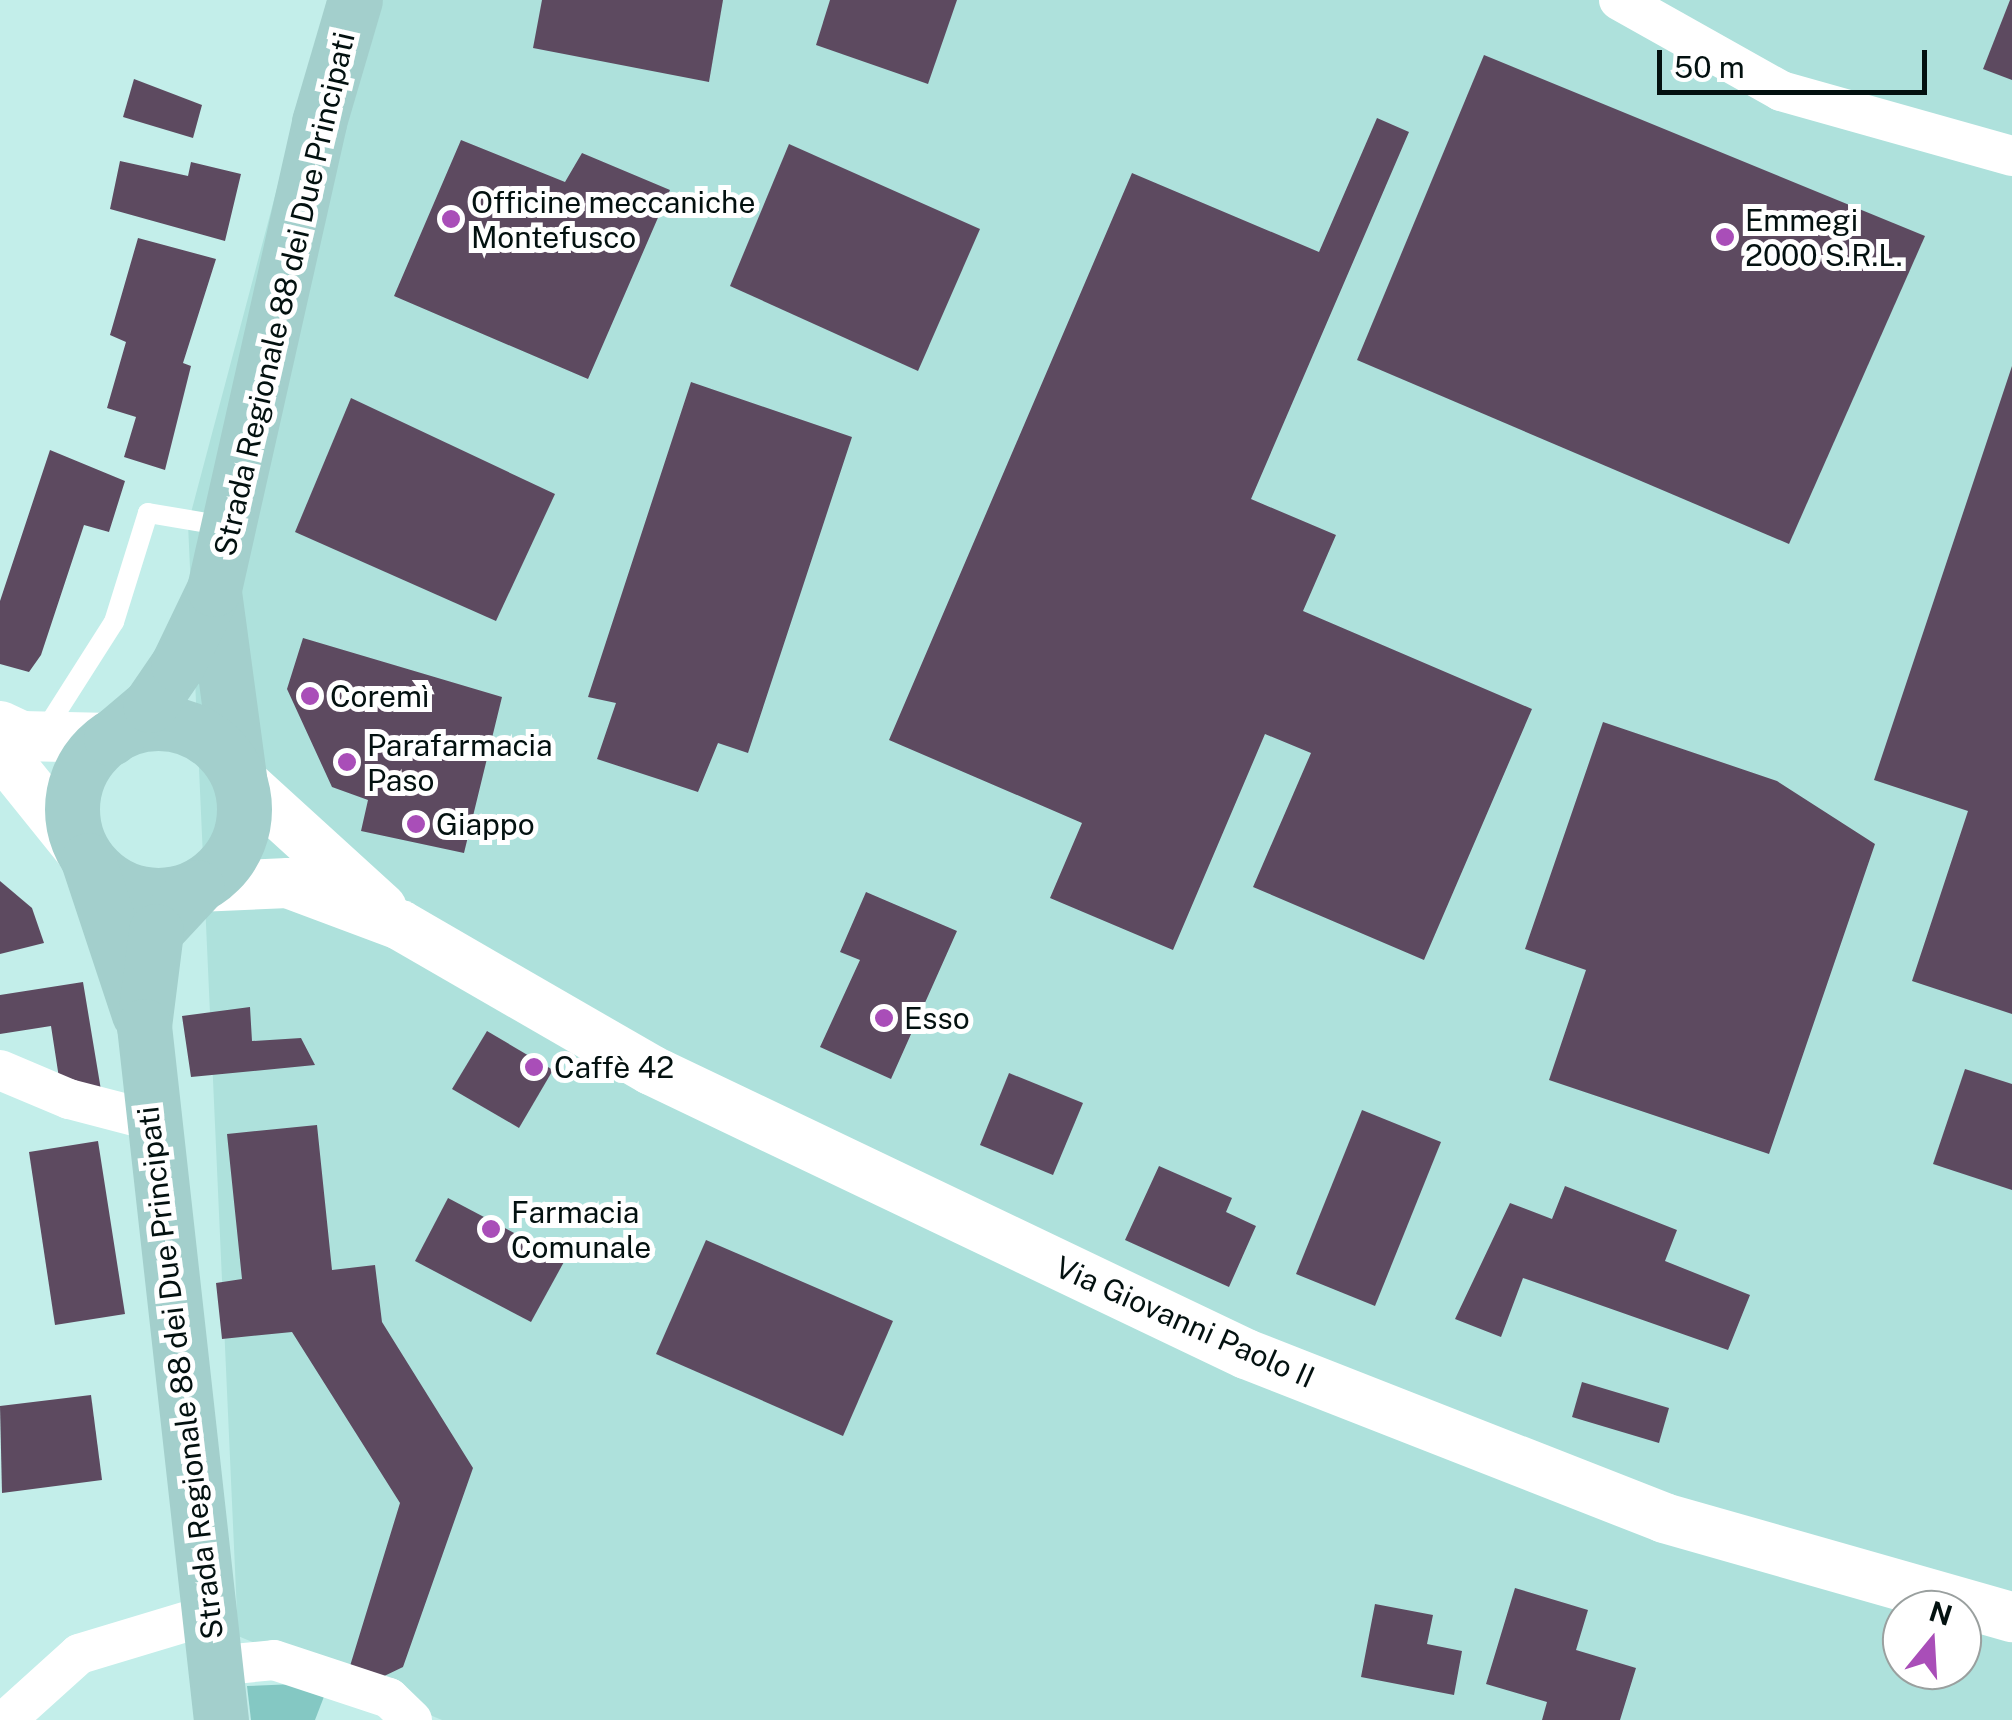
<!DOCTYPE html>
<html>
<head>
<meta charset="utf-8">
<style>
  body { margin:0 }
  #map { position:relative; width:2012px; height:1720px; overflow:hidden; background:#c3eeea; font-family:"Public Sans",sans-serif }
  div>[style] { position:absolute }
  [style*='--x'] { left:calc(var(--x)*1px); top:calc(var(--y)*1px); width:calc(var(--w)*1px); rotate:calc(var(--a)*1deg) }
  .built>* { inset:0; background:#aee1dc }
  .green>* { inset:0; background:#84c8c3 }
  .building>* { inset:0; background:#5d4a60 }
  .service>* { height:20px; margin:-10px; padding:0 10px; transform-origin:10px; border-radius:10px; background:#fff }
  .minor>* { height:40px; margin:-20px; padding:0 20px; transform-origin:20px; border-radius:20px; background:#fff }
  .tertiary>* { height:50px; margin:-25px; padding:0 25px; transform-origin:25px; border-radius:25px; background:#fff }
  .secondary>* { height:55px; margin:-27.5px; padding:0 27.5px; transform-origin:27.5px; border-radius:27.5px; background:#a3cfcc }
  .secondary>.ring { margin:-27.5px; padding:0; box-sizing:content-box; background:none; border:55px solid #a3cfcc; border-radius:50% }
  .dots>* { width:28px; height:28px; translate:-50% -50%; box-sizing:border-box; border:5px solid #fff; border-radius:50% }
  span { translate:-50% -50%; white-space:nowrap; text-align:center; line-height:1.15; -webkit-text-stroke:10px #fff; paint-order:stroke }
  .poi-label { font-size:30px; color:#031110 }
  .left { translate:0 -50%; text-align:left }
  .street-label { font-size:30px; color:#031110 }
  .north { position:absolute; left:1882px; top:1590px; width:100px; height:100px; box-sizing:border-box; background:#fff; border:2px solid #9aa09f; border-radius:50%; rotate:18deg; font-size:28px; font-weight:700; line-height:40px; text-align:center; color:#031110 }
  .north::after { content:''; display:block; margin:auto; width:35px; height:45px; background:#a94eb8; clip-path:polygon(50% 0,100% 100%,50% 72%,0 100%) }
  .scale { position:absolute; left:1657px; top:50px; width:270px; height:45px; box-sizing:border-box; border:5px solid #031110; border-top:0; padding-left:12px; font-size:30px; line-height:35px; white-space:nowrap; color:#031110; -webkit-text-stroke:8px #fff; paint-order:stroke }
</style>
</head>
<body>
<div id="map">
  <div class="built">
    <i style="clip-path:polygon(evenodd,327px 0,2012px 0,2012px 1720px,442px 1720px,238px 1636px,188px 524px,327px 0,1902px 1610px,1962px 1610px,1962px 1670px,1902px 1670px,1902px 1610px)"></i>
  </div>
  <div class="green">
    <i style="clip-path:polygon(295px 1684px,325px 1694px,315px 1720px,251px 1720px,247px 1686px)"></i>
  </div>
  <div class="building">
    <i style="clip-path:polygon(542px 0,723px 0,709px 82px,533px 48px)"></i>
    <i style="clip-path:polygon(830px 0,957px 0,928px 84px,816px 45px)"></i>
    <i style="clip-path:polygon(2010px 0,2012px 0,2012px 80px,1983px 69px)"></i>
    <i style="clip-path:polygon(1484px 55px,1925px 236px,1789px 544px,1357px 360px)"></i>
    <i style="clip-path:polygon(134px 79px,202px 105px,193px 138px,123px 117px)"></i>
    <i style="clip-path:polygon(1377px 118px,1409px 132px,1251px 499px,1336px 535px,1303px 611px,1532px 709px,1424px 960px,1253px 887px,1311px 753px,1265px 734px,1173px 950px,1050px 898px,1082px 823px,889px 740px,1132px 173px,1319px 252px)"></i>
    <i style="clip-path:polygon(461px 140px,565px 182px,582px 153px,670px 190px,588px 379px,394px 296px)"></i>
    <i style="clip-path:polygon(789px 144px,980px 229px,918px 371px,730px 286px)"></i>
    <i style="clip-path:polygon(120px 161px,188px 176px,191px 162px,241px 174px,225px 241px,110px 209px)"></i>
    <i style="clip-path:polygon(138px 238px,216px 259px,183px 363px,191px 366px,165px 470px,124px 457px,136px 417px,107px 408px,126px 342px,110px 335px)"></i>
    <i style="clip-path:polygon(2012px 366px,2012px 1014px,1912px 981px,1968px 811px,1874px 780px)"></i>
    <i style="clip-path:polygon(691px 382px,852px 437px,748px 753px,718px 743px,698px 792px,597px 759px,616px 703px,588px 697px)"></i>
    <i style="clip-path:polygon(351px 398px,555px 494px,496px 621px,295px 532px)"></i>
    <i style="clip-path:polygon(50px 450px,125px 481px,109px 532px,84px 525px,41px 655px,29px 672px,0 664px,0 601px)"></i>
    <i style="clip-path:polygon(303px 638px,502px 697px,464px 853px,361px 831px,368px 800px,332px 787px,287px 689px)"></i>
    <i style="clip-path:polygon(1603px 722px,1777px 781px,1875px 844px,1769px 1154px,1549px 1080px,1586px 970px,1525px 949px)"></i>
    <i style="clip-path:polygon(0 881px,32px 908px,44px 943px,0 954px)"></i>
    <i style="clip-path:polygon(866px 892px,957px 931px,891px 1079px,820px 1047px,860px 960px,840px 952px)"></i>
    <i style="clip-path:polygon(83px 982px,101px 1090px,59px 1078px,51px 1026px,0 1034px,0 995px)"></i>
    <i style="clip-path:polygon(250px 1007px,252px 1041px,301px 1038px,315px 1065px,191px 1077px,182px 1016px)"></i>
    <i style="clip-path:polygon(487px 1031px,553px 1070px,519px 1128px,452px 1089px)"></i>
    <i style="clip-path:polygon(1965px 1069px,2012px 1084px,2012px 1190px,1933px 1164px)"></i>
    <i style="clip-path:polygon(1009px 1073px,1083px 1103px,1053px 1175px,980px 1145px)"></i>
    <i style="clip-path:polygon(1362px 1110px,1441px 1142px,1375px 1306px,1296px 1274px)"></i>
    <i style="clip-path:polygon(317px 1125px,332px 1270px,375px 1265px,382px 1322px,473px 1468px,403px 1667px,378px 1679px,350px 1666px,400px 1503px,292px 1332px,222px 1339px,216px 1283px,242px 1279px,227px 1134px)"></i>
    <i style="clip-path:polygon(98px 1141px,125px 1314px,55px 1325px,29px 1152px)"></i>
    <i style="clip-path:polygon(1159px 1166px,1232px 1198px,1226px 1212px,1256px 1226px,1229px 1287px,1125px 1240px)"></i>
    <i style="clip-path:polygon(1565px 1186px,1677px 1230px,1665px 1261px,1750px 1295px,1728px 1350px,1523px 1278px,1501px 1337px,1455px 1319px,1510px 1203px,1552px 1219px)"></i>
    <i style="clip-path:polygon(448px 1198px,565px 1260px,531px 1322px,415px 1261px)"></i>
    <i style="clip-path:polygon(706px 1240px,893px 1321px,843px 1436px,656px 1354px)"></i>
    <i style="clip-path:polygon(1582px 1382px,1669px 1408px,1659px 1443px,1572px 1417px)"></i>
    <i style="clip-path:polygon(91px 1395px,102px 1480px,2px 1493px,0 1406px)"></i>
    <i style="clip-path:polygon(1515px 1588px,1588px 1610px,1576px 1650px,1636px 1668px,1620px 1720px,1542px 1720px,1547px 1702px,1486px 1684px)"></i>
    <i style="clip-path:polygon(1375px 1604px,1433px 1615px,1427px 1644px,1462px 1651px,1454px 1695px,1361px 1677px)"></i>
  </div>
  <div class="service">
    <i style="--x:42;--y:735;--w:134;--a:-57.5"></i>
    <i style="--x:114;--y:622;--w:114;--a:-72.7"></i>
    <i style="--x:148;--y:513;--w:78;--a:9.6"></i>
  </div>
  <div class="minor">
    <i style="--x:1619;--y:0;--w:186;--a:29.3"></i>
    <i style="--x:1781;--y:91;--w:240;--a:15.7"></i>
    <i style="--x:0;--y:1070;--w:75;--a:22.8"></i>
    <i style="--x:69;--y:1099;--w:84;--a:14.5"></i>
    <i style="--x:214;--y:1666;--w:60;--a:-5.7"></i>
    <i style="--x:274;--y:1660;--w:121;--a:18.3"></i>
    <i style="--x:389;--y:1698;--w:32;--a:44"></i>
    <i style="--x:6;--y:1720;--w:98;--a:-42.1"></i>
    <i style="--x:79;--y:1654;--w:135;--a:-16.8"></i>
  </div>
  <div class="tertiary">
    <i style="--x:0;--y:726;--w:23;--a:25"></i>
    <i style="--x:21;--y:736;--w:90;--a:1.3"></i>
    <i style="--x:0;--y:751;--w:140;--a:51.1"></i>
    <i style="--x:239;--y:778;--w:193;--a:42.3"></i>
    <i style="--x:197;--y:887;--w:91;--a:-2.5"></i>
    <i style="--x:288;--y:883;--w:120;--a:20.6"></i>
    <i style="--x:400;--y:925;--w:290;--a:30"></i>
    <i style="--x:651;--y:1070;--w:659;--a:25.52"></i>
    <i style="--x:1246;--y:1354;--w:449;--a:21.4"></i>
    <i style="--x:1664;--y:1518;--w:362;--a:15.9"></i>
  </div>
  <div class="secondary">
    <i style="--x:214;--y:592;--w:188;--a:82.3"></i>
    <i class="ring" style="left:72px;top:723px;width:117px;height:117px"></i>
    <i style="--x:111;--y:738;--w:51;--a:-40.2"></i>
    <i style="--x:150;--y:705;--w:50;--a:-55.7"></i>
    <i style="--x:178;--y:664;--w:83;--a:-64.4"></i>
    <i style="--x:214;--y:589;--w:479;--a:-77.3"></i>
    <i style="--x:319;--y:122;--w:127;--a:-73.6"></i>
    <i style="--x:88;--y:860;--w:162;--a:71.7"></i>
    <i style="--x:197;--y:887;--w:60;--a:133"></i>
    <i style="--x:156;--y:931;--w:96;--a:97.2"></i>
    <i style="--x:144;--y:1026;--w:698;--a:83.67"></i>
  </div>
  <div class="dots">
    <i style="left:451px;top:219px;background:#a94eb8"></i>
    <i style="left:1725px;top:237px;background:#a94eb8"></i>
    <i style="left:310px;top:696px;background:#a94eb8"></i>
    <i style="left:347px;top:762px;background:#a94eb8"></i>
    <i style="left:416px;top:824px;background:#a94eb8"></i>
    <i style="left:884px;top:1018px;background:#a94eb8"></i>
    <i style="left:534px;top:1067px;background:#a94eb8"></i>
    <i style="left:491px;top:1229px;background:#a94eb8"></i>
  </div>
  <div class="poi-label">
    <span class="left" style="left:471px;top:219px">Officine meccaniche<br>Montefusco</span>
    <span class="left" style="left:1745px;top:237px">Emmegi<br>2000 S.R.L.</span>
    <span class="left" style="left:330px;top:696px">Coremì</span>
    <span class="left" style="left:367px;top:762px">Parafarmacia<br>Paso</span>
    <span class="left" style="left:436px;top:824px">Giappo</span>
    <span class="left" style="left:904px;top:1018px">Esso</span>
    <span class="left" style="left:554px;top:1067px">Caffè 42</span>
    <span class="left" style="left:511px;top:1229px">Farmacia<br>Comunale</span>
  </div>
  <div class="street-label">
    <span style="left:284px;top:294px;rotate:-77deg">Strada Regionale 88 dei Due Principati</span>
    <span style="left:1185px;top:1322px;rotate:24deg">Via Giovanni Paolo II</span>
    <span style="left:180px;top:1373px;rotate:-97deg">Strada Regionale 88 dei Due Principati</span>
  </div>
  <div class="north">N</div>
  <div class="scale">50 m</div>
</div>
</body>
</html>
